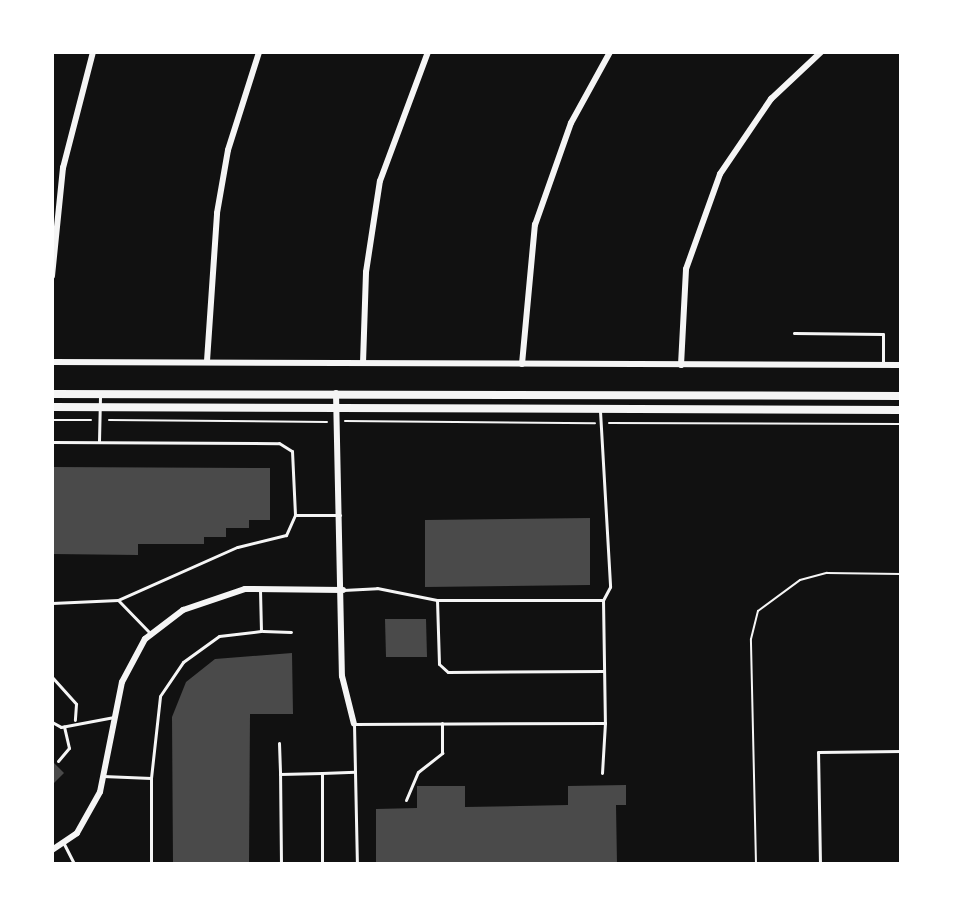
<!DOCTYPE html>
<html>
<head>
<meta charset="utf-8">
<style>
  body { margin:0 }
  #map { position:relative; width:953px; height:916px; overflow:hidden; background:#111; font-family:Cabin,sans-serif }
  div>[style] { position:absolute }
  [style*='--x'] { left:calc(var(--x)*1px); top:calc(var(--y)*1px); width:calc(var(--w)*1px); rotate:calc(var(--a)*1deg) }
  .building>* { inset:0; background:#4a4a4a }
  .path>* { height:2px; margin:-1px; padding:0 1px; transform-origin:1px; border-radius:1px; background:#f5f5f5 }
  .service>* { height:3px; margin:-1.5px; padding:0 1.5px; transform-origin:1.5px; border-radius:1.5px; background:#f5f5f5 }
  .minor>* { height:6px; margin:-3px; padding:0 3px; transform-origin:3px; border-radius:3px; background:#f5f5f5 }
  .tertiary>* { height:8px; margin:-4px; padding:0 4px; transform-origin:4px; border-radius:4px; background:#f5f5f5 }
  span { translate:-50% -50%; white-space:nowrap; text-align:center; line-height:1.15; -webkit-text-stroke:8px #fff; paint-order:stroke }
  .frame { position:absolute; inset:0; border:54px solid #fff; pointer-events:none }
</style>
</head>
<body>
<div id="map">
  <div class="building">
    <i style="clip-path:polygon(52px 467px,270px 468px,270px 520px,249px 520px,249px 528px,226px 528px,226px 537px,204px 537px,204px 544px,138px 544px,138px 555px,52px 554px)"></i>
    <i style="clip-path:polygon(590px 518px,590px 585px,425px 587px,425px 520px)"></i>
    <i style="clip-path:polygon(385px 619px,426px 619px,427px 657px,386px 657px)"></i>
    <i style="clip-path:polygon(292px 653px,293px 714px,250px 714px,249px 864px,173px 864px,172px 717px,186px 682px,215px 659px)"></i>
    <i style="clip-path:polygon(52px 761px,64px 773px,52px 785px)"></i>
    <i style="clip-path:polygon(626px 785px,626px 805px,616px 805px,617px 864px,376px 864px,376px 809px,417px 808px,417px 786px,465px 786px,465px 807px,568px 805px,568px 786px)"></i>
  </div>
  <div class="path">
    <i style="--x:52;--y:420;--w:39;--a:0"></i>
    <i style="--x:109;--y:420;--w:218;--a:0.5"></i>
    <i style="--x:345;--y:421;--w:250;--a:0.5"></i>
    <i style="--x:609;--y:423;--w:292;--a:0.2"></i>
    <i style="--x:756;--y:864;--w:225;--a:-91.3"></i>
    <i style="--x:751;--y:639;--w:29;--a:-76"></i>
    <i style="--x:758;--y:611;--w:52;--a:-36.4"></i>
    <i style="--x:800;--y:580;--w:28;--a:-15"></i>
    <i style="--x:827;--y:573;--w:74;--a:0.8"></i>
  </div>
  <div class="service">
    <i style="--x:794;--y:333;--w:89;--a:0.6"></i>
    <i style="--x:883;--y:334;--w:31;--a:90"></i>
    <i style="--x:600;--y:411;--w:176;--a:86.7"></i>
    <i style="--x:610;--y:587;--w:15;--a:118"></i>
    <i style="--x:99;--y:441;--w:44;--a:-88.7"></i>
    <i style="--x:52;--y:442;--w:227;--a:0.3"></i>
    <i style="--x:279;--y:443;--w:15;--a:32"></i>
    <i style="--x:292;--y:451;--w:64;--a:87.3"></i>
    <i style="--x:295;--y:515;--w:22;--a:114"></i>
    <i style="--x:286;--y:535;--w:50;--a:166.2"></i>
    <i style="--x:237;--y:547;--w:130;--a:156"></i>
    <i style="--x:118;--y:600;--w:66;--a:177.4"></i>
    <i style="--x:295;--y:515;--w:45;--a:0"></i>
    <i style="--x:343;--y:590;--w:34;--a:-3"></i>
    <i style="--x:377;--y:588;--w:61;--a:11.3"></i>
    <i style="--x:437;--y:600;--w:166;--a:0"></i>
    <i style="--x:603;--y:600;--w:123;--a:89.1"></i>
    <i style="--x:605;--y:723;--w:251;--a:179.8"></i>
    <i style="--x:354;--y:724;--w:140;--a:88.8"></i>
    <i style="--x:118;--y:600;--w:47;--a:45.9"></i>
    <i style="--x:437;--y:600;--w:64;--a:88.2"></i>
    <i style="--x:439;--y:664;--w:12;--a:42"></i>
    <i style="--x:448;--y:672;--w:156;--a:-0.4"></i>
    <i style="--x:263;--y:631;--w:28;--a:2"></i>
    <i style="--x:52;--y:677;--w:36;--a:48"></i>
    <i style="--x:76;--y:704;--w:16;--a:94"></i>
    <i style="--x:52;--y:722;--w:10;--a:29"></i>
    <i style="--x:61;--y:727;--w:54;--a:-10.7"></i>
    <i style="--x:279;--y:743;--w:31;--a:88"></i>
    <i style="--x:58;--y:761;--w:17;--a:-50"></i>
    <i style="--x:69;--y:748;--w:22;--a:-103"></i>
    <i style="--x:602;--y:773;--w:50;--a:-86.6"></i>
    <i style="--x:103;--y:776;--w:48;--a:2.4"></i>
    <i style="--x:151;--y:778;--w:82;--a:-83.7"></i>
    <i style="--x:160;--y:696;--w:41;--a:-55.9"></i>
    <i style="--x:183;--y:662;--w:44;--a:-35.8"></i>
    <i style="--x:219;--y:636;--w:42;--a:-6.8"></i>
    <i style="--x:261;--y:631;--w:42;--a:-91.4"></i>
    <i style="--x:151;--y:778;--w:86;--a:90"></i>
    <i style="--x:406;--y:800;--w:30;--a:-67"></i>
    <i style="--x:418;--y:772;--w:31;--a:-38"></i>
    <i style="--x:442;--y:753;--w:30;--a:-90"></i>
    <i style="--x:63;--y:842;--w:25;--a:63"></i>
    <i style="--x:281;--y:864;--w:90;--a:-90.6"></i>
    <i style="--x:280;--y:774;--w:42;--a:-1.4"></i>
    <i style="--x:322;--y:864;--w:91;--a:-90"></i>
    <i style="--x:322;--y:773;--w:33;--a:-2"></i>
    <i style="--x:820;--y:864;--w:112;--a:-91"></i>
    <i style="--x:818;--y:752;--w:83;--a:-0.7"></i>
  </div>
  <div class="minor">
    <i style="--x:52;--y:276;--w:109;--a:-84.2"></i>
    <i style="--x:63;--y:168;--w:120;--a:-75.5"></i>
    <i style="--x:207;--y:361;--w:148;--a:-86.1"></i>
    <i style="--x:217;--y:213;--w:64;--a:-80.1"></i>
    <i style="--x:228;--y:150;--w:103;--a:-72.4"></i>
    <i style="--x:52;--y:362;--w:849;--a:0.2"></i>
    <i style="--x:363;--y:363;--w:91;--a:-88.1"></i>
    <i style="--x:366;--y:272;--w:92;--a:-81.3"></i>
    <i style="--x:380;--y:181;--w:138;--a:-69.6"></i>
    <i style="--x:522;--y:364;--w:140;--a:-84.7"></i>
    <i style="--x:535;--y:225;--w:108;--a:-70.6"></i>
    <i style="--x:571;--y:123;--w:81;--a:-61.2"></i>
    <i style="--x:681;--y:365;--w:96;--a:-87"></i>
    <i style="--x:686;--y:269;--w:101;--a:-70.3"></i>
    <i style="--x:720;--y:174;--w:91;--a:-55.8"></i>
    <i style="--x:771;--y:99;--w:69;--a:-43.2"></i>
    <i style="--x:336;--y:393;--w:283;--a:88.8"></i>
    <i style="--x:342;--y:676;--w:49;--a:76"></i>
    <i style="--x:52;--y:850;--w:30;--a:-34"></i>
    <i style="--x:77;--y:833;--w:47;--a:-60.7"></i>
    <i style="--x:100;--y:792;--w:112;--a:-78.7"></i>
    <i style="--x:122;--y:682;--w:49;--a:-61.9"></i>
    <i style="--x:145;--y:639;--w:48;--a:-37.3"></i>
    <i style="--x:183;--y:610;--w:65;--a:-18.7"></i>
    <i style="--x:245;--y:589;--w:98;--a:0.6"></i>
  </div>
  <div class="tertiary">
    <i style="--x:52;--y:394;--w:849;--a:0.13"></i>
    <i style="--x:52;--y:407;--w:849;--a:0.2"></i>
  </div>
  <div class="frame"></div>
</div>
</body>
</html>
